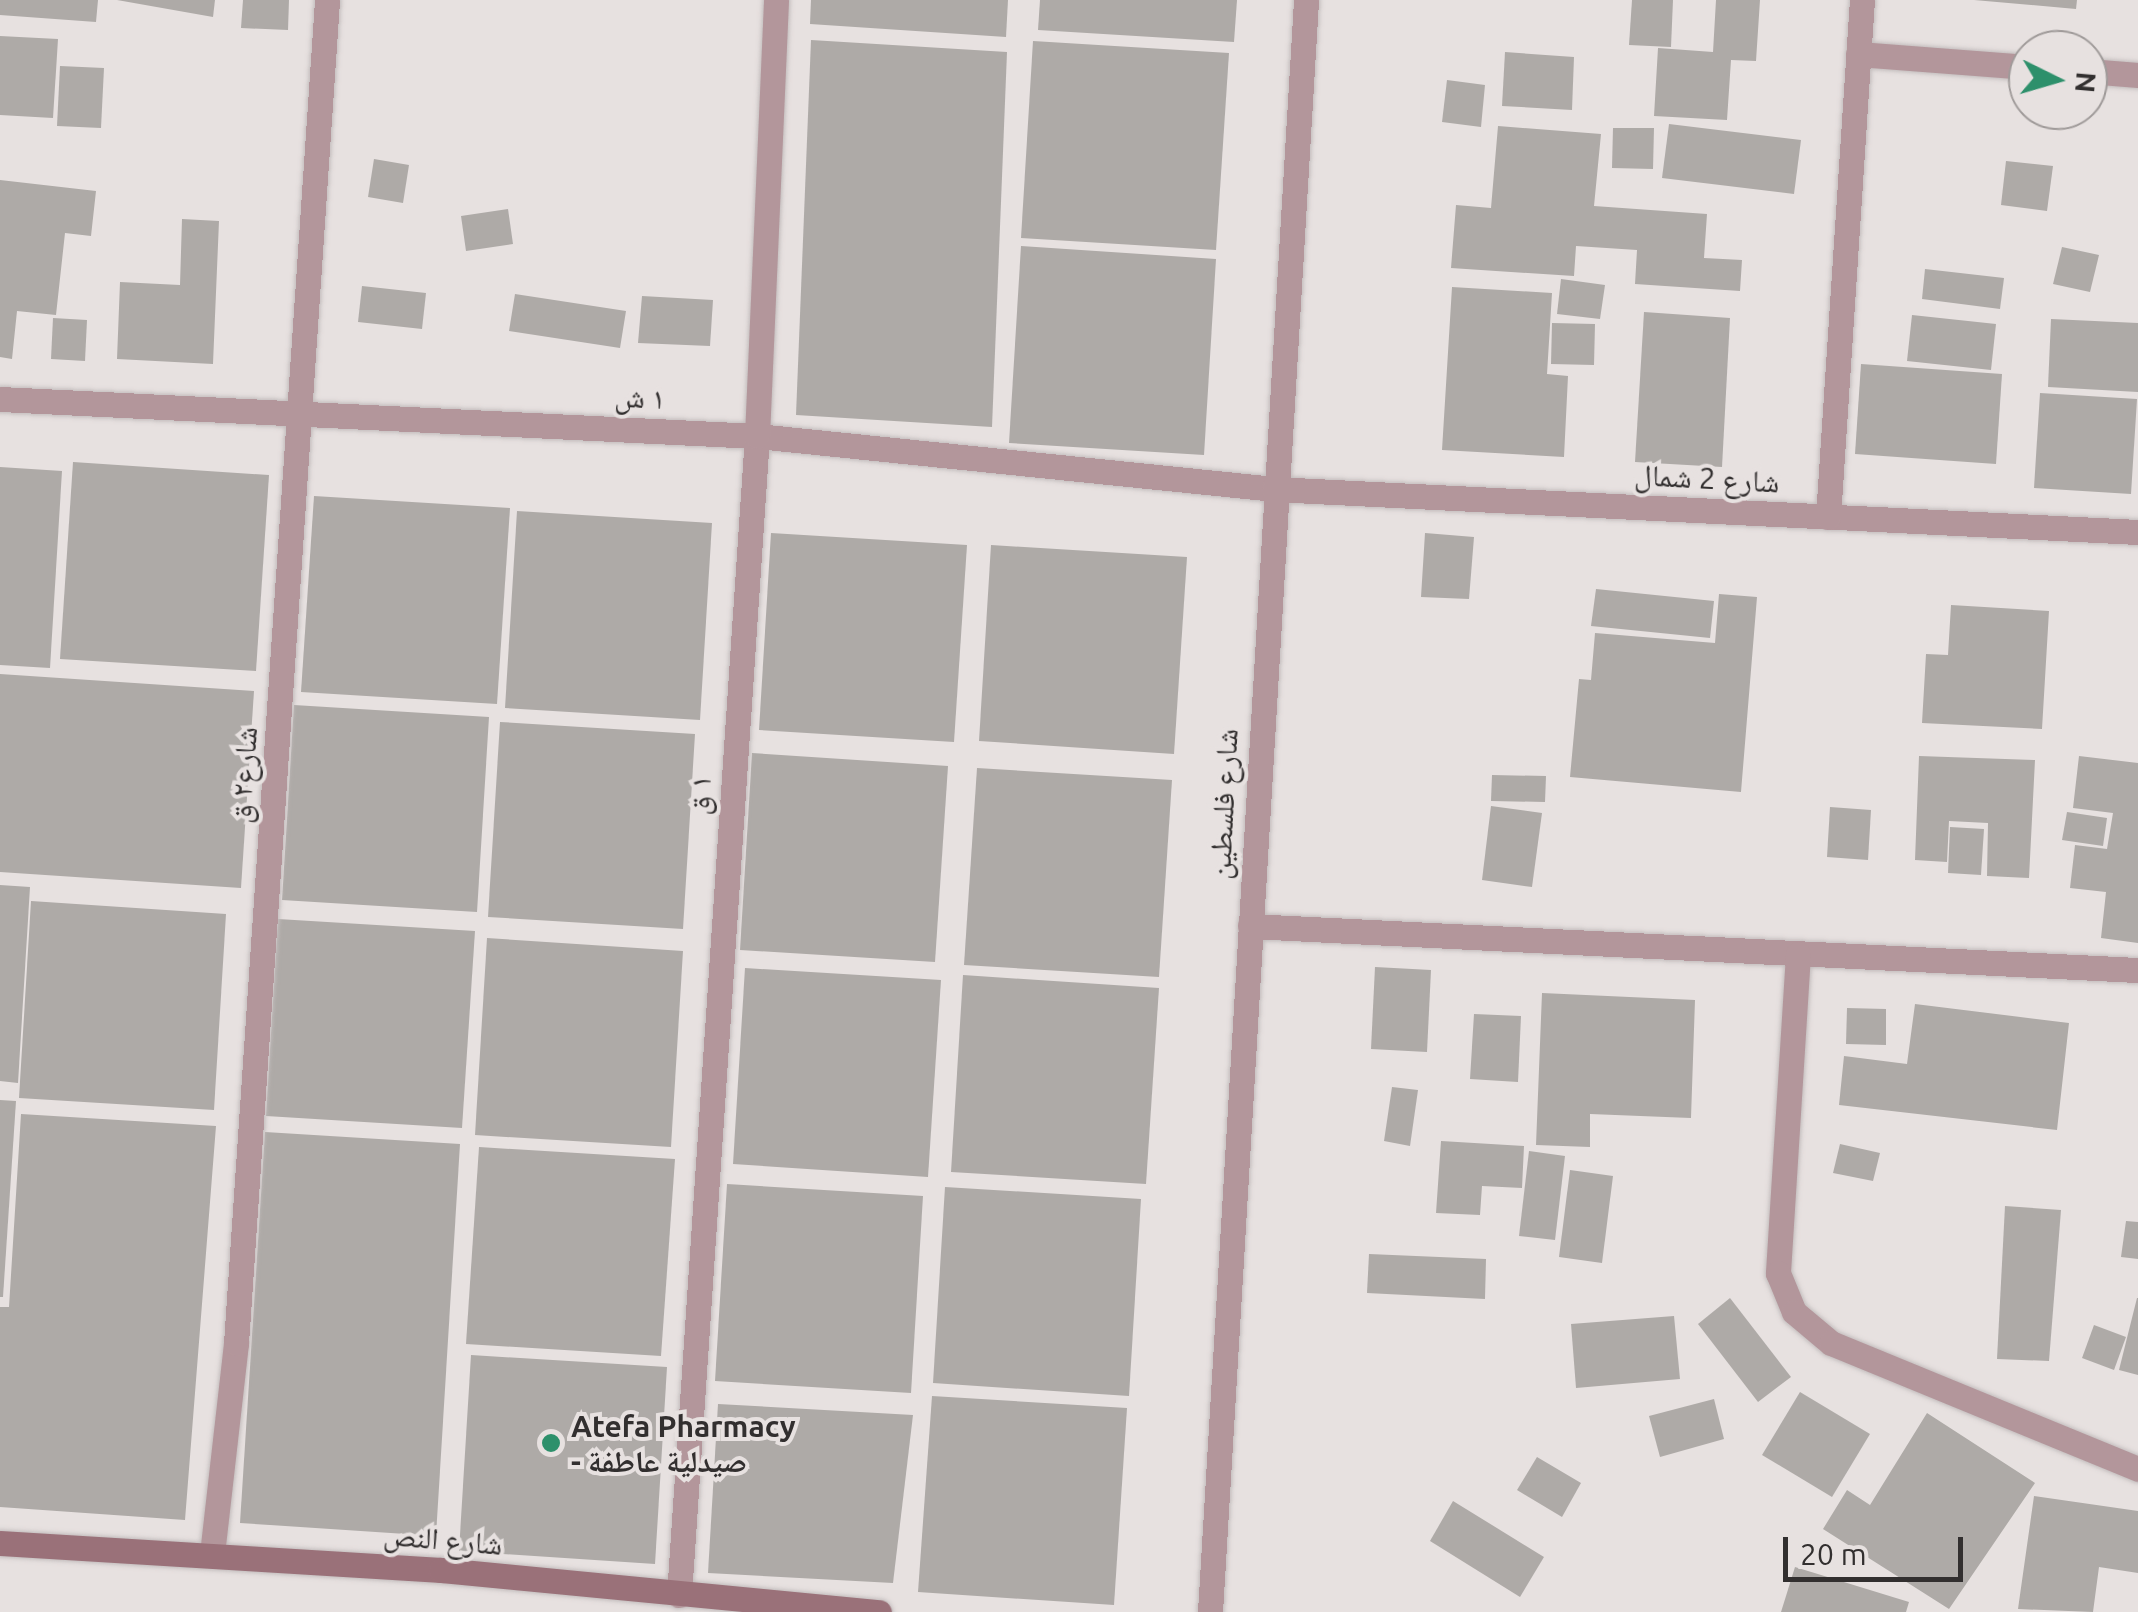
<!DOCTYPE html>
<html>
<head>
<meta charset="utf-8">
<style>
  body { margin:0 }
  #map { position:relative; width:2138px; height:1612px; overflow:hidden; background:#e7e1e0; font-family:Ubuntu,"Noto Naskh Arabic",sans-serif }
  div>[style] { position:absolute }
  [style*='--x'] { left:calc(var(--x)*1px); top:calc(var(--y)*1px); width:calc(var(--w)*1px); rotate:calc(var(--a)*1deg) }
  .building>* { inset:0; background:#aeaaa7 }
  .roads { filter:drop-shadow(0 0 2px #c3bdbd) drop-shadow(0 0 2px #c3bdbd) }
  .minor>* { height:25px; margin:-12.5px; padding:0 12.5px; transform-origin:12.5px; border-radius:12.5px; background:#b3969b }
  .tertiary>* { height:25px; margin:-12.5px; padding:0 12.5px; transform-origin:12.5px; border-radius:12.5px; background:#b3969b }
  .secondary>* { height:25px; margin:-12.5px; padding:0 12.5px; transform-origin:12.5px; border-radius:12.5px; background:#9a7179 }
  .dots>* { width:28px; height:28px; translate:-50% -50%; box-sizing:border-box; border:5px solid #e7e1e0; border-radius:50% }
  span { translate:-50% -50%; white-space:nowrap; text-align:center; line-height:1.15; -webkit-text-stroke:8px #e7e1e0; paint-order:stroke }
  .street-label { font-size:30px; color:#322f2f }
  .poi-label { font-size:30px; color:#322f2f; font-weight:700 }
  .left { translate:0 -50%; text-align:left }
  .north { position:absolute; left:2008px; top:30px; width:100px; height:100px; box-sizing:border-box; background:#e7e1e0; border:2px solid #9f9a99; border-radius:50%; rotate:95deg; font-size:28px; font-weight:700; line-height:40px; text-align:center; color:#322f2f }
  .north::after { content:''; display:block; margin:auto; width:35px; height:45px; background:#2d906b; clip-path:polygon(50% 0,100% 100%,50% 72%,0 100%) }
  .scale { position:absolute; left:1783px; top:1537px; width:180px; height:45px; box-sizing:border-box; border:5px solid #322f2f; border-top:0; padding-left:12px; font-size:30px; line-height:35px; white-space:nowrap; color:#322f2f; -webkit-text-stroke:8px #e7e1e0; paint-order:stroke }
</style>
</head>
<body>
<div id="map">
  <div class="building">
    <i style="clip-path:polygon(0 0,98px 0,96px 22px,0 15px)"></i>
    <i style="clip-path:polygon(117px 0,215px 0,213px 17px)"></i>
    <i style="clip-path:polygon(243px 0,289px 0,288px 30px,241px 28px)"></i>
    <i style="clip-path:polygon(811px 0,1008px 0,1006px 37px,810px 24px)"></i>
    <i style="clip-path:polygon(1040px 0,1237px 0,1234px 42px,1038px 30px)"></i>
    <i style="clip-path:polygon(1632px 0,1673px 0,1671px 47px,1629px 45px)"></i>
    <i style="clip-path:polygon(1716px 0,1760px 0,1756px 61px,1731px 60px,1727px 120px,1654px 116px,1658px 48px,1713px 52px)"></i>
    <i style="clip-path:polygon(1974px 0,2077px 0,2076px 9px)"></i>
    <i style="clip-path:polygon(0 36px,58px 39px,53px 118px,0 115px)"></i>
    <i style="clip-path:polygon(811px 40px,1007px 52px,992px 427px,796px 415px)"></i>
    <i style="clip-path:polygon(1033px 41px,1229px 53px,1216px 250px,1021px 238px)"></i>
    <i style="clip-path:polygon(1505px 52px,1574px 57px,1572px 110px,1502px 106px)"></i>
    <i style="clip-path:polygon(60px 66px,104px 68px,101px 128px,57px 126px)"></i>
    <i style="clip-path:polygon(1447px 80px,1485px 85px,1481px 127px,1442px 122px)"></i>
    <i style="clip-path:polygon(1669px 124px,1801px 140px,1794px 194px,1662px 178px)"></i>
    <i style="clip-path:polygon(1498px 126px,1601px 134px,1594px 206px,1707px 214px,1704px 258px,1742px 260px,1740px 291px,1635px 284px,1637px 250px,1576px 246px,1574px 276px,1451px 268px,1456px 205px,1491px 208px)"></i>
    <i style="clip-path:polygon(1613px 128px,1654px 128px,1653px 169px,1612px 168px)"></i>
    <i style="clip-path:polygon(374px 159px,409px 165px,403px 203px,368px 197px)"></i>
    <i style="clip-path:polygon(2006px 161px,2053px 166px,2047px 211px,2001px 205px)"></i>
    <i style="clip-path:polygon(0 180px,96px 191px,91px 236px,65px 233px,56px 315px,17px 311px,12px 359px,0 357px)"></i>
    <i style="clip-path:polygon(508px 209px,513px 244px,466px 251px,461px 216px)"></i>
    <i style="clip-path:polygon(182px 219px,219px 221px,213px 364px,117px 359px,120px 282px,180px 285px)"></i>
    <i style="clip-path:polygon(1021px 246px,1216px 259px,1204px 455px,1009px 443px)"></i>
    <i style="clip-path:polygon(2062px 247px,2099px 255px,2090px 292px,2053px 284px)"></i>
    <i style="clip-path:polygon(1925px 269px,2004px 278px,2000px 309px,1922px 299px)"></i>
    <i style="clip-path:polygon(1561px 279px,1605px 285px,1600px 319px,1557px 314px)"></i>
    <i style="clip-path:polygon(362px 286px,426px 293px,422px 329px,358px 322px)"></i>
    <i style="clip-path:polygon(1452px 287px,1552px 293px,1547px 374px,1568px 376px,1564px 457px,1442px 450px)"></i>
    <i style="clip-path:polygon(515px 294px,626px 311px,620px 348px,509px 331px)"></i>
    <i style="clip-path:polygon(642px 296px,713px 300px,710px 346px,638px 343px)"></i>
    <i style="clip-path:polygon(1644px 312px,1730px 318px,1722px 467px,1635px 462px)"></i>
    <i style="clip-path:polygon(1912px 315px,1996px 324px,1991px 370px,1907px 361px)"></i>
    <i style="clip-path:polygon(53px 318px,87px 320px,85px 361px,51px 359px)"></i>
    <i style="clip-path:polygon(2051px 319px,2138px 323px,2138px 392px,2048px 387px)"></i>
    <i style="clip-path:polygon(1552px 323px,1595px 324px,1594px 365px,1551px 364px)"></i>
    <i style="clip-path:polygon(1861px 364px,2002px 374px,1996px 464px,1855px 454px)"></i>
    <i style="clip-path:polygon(2040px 393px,2137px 399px,2131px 494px,2034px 488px)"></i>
    <i style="clip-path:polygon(73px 462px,269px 475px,256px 671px,60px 659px)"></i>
    <i style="clip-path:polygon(0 467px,62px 471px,50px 668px,0 665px)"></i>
    <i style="clip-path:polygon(314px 496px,510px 508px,497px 704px,301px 692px)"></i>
    <i style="clip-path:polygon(517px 511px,712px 523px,700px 720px,505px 708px)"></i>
    <i style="clip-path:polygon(771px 533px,967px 545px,954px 742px,759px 730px)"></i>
    <i style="clip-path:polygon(1425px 533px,1474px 537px,1469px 599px,1421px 597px)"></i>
    <i style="clip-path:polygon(991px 545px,1187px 557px,1174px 754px,979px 741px)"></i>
    <i style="clip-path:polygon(1596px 589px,1714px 601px,1710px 638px,1591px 626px)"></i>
    <i style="clip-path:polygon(1719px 594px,1757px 597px,1741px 792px,1570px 777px,1579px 679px,1591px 680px,1595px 633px,1715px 643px)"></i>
    <i style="clip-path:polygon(1951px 605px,2049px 611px,2042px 729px,1922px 723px,1926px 654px,1948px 655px)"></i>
    <i style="clip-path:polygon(0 674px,254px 691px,241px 888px,0 872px)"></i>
    <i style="clip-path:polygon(294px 705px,489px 717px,477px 912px,282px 900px)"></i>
    <i style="clip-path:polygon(500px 722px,695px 734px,683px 929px,488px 917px)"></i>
    <i style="clip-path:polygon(752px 753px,948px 766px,935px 962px,740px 950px)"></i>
    <i style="clip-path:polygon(1919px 756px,2035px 760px,2029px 878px,1987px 876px,1988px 823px,1949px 821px,1947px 862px,1915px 860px)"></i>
    <i style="clip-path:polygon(2079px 756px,2138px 763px,2138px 943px,2101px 938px,2106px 892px,2070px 888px,2075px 845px,2107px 849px,2113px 813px,2073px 808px)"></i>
    <i style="clip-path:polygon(977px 768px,1172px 780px,1159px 977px,964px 965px)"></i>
    <i style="clip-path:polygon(1492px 775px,1546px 776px,1545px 802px,1491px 801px)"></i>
    <i style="clip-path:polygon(1491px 806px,1542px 813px,1532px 887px,1482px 880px)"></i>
    <i style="clip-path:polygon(1830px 807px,1871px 810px,1868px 860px,1827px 857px)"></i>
    <i style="clip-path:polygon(2067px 812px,2107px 818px,2103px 846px,2062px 840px)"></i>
    <i style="clip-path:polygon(1950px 827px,1984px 829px,1981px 875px,1948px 873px)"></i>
    <i style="clip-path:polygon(0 885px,30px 887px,18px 1083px,0 1081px)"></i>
    <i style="clip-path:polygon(31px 901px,226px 914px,214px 1110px,19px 1098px)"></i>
    <i style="clip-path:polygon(278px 919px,475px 931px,462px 1128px,266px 1116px)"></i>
    <i style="clip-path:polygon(487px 938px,683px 951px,671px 1147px,475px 1135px)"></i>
    <i style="clip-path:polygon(1375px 967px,1431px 970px,1427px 1052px,1371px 1049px)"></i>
    <i style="clip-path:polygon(745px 968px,941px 980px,928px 1177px,733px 1164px)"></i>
    <i style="clip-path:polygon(963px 975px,1159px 988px,1146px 1184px,951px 1172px)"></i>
    <i style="clip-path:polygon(1542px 993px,1695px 1000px,1691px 1118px,1590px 1114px,1590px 1147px,1536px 1145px)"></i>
    <i style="clip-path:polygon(1915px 1004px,2069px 1023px,2057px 1130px,1839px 1105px,1844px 1056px,1907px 1064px)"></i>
    <i style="clip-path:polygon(1847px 1008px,1886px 1009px,1886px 1045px,1846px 1044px)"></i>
    <i style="clip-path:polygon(1474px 1014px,1521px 1016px,1518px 1082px,1470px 1079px)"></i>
    <i style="clip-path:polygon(1392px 1087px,1418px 1090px,1410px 1146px,1384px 1141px)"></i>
    <i style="clip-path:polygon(0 1100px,16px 1101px,3px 1297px,0 1297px)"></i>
    <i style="clip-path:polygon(21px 1114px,216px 1126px,185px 1520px,0 1507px,0 1307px,9px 1307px)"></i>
    <i style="clip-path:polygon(265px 1132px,460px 1144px,436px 1536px,240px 1523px)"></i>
    <i style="clip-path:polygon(1441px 1141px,1524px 1146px,1522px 1188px,1482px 1186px,1480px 1215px,1436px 1213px)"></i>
    <i style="clip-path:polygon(1840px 1144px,1880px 1153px,1873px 1181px,1833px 1173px)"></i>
    <i style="clip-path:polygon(479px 1147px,675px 1159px,661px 1356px,466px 1344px)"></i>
    <i style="clip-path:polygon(1529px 1151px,1565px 1156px,1555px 1240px,1519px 1236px)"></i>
    <i style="clip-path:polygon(1570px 1170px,1613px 1176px,1602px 1263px,1559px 1257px)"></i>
    <i style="clip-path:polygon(727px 1184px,923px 1196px,911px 1393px,715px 1381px)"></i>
    <i style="clip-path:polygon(945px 1187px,1141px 1199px,1129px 1396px,933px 1383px)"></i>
    <i style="clip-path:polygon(2005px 1206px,2061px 1210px,2049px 1361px,1997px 1359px)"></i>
    <i style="clip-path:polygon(2126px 1221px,2138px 1222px,2138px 1259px,2121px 1257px)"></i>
    <i style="clip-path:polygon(1369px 1254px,1486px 1259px,1485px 1299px,1367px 1293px)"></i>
    <i style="clip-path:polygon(1730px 1298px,1791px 1377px,1758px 1402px,1698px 1324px)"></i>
    <i style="clip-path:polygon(2137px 1298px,2138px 1298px,2138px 1375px,2119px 1370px)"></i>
    <i style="clip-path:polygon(1674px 1316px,1680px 1379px,1576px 1388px,1571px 1324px)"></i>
    <i style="clip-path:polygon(2094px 1325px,2126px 1337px,2114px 1370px,2082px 1358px)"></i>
    <i style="clip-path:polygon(471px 1355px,667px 1367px,655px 1564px,459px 1551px)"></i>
    <i style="clip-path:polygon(1800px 1392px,1870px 1434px,1832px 1497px,1762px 1455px)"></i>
    <i style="clip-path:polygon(932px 1396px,1127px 1408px,1114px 1605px,918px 1592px)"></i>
    <i style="clip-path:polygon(1714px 1399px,1724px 1439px,1660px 1457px,1649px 1416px)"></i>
    <i style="clip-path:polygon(718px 1404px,913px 1415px,893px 1583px,708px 1573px)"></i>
    <i style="clip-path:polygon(1927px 1413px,2035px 1483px,1949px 1609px,1823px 1529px,1847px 1490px,1870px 1505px)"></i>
    <i style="clip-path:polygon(1537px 1457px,1581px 1483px,1562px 1517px,1517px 1490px)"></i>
    <i style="clip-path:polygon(2034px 1496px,2138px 1511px,2138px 1573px,2099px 1567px,2093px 1612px,2018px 1609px)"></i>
    <i style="clip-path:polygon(1453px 1501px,1544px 1557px,1520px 1597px,1430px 1541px)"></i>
    <i style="clip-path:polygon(1795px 1567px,1909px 1602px,1906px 1612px,1781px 1612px)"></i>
  </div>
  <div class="roads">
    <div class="minor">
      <i style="--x:1858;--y:54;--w:170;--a:4.4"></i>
      <i style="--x:2088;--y:71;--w:50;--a:4.6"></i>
      <i style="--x:0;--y:399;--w:758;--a:2.8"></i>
      <i style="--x:757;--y:436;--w:520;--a:5.85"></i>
      <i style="--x:1274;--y:489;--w:865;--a:2.85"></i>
      <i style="--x:1828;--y:517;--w:518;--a:-86.24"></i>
      <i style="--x:1250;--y:926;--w:889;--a:2.84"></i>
      <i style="--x:1798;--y:954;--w:320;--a:93.6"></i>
      <i style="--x:1778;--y:1273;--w:42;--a:67.7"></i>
      <i style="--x:1794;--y:1312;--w:48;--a:40"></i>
      <i style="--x:1831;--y:1343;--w:332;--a:22.3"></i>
      <i style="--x:212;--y:1554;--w:212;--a:-83.5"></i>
      <i style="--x:236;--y:1343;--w:1346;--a:-86.12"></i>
      <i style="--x:679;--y:1595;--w:1162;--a:-86.15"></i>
      <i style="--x:757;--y:436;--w:436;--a:-87.5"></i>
    </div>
    <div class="tertiary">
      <i style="--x:1210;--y:1612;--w:1615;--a:-86.59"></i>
    </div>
    <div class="secondary">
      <i style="--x:0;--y:1543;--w:442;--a:3.5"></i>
      <i style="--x:441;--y:1570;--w:440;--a:5.5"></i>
    </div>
  </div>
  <div class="dots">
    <i style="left:551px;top:1443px;background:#2d906b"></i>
  </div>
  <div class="street-label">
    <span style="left:640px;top:397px;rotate:3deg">١ ش</span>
    <span style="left:1707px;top:478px;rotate:3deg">شارع 2 شمال</span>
    <span style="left:243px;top:775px;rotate:-86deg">شارع٢ ق</span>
    <span style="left:699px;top:795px;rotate:-86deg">١ ق</span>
    <span style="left:1223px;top:804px;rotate:-87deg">شارع فلسطين</span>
    <span style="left:443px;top:1539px;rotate:5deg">شارع النص</span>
  </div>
  <div class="poi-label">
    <span class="left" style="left:571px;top:1443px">Atefa Pharmacy<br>- صيدلية عاطفة</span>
  </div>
  <div class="north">N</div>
  <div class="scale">20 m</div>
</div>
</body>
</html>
